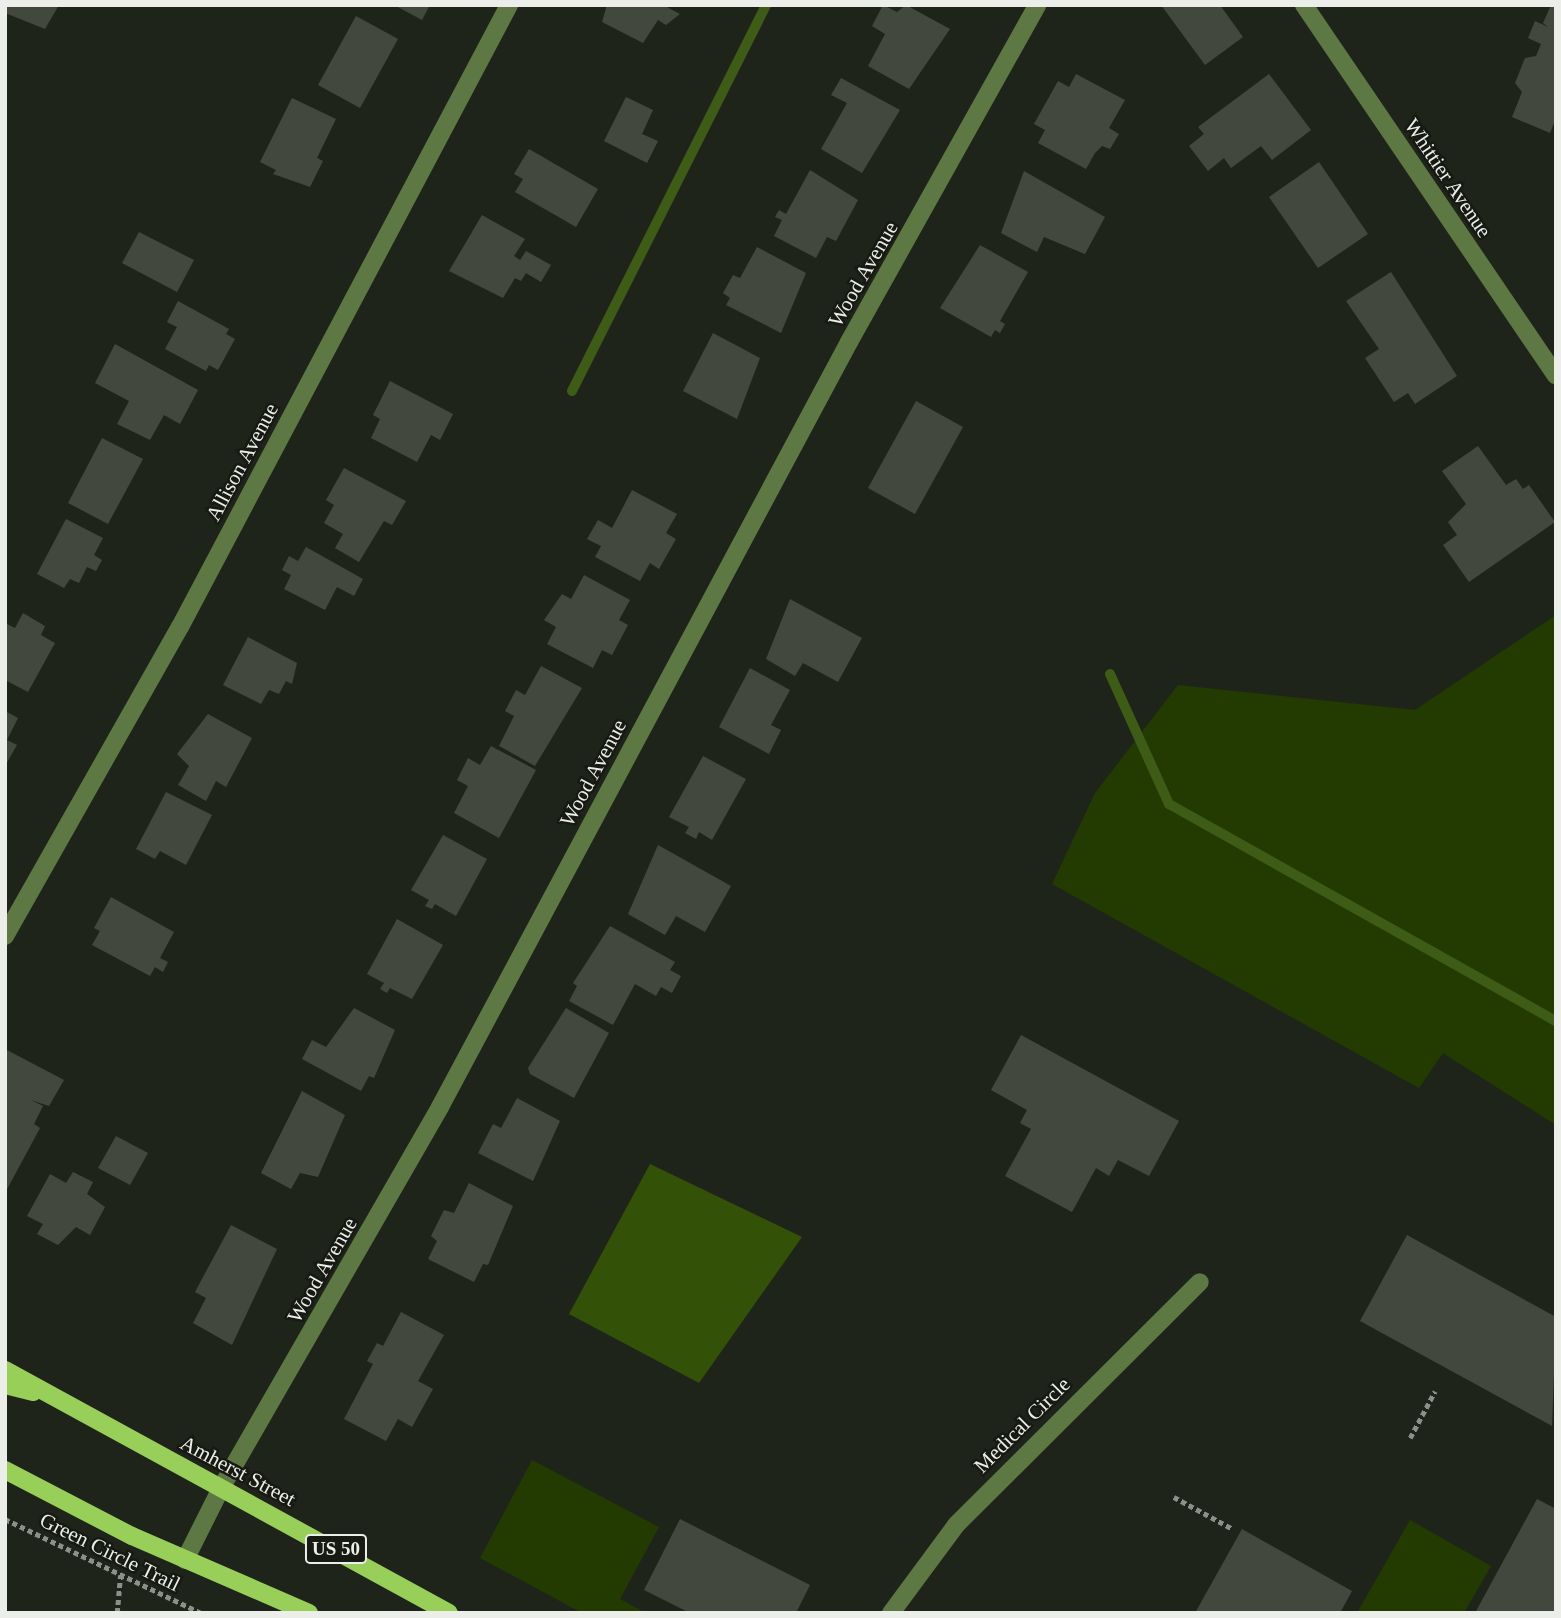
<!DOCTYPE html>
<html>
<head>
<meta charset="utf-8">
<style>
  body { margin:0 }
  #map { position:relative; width:1561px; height:1618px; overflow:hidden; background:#1f241b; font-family:"Times New Roman",serif }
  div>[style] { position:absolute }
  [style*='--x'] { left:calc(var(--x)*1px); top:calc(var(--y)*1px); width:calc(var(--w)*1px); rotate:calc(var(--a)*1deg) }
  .green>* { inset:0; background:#233b00 }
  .forest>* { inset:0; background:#345207 }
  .stream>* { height:10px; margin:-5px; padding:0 5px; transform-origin:5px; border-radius:5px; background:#3e5c16 }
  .building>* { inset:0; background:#43483f }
  .path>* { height:4.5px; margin-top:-2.25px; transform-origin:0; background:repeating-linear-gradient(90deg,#8c9089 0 5px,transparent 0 8.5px) }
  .minor>* { height:18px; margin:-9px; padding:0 9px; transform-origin:9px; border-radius:9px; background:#5d7842 }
  .major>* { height:18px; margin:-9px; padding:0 9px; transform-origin:9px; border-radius:9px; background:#98cf59 }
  span { translate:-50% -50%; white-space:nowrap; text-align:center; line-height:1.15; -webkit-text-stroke:5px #161a12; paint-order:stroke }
  .shield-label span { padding:2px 5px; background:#161a12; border:2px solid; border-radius:5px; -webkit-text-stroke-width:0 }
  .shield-label { font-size:19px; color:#ebeee9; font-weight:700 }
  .street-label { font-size:21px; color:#ebeee9 }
  .frame { position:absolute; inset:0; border:7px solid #ebeee9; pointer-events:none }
</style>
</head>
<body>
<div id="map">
  <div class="green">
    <i style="clip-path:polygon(1556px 615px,1556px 1125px,1443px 1053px,1419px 1088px,1052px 884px,1095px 793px,1178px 685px,1415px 710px)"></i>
    <i style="clip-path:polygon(532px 1460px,659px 1527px,620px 1599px,646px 1613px,582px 1613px,480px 1558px)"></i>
    <i style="clip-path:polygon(1410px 1520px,1491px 1566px,1464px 1613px,1357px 1613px)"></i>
  </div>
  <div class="forest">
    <i style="clip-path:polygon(650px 1164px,802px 1237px,699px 1383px,569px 1314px)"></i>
  </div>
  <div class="stream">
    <i style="--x:572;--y:391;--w:432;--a:-63.3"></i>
    <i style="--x:1110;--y:674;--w:143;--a:65.6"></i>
    <i style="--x:1169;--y:804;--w:444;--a:29.3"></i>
  </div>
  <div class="building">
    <i style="clip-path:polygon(5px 5px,59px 5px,45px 29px,5px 13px)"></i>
    <i style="clip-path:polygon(394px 5px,430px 5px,422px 20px)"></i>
    <i style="clip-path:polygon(607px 5px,663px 5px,680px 14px,666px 25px,658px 20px,643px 43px,602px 22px)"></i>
    <i style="clip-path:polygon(883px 5px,897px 12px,906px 5px,950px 29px,909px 89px,868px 66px,885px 34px,872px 26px)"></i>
    <i style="clip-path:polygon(1161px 5px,1220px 5px,1243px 37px,1205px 65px)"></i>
    <i style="clip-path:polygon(1551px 5px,1556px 5px,1556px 118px,1550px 133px,1512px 117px,1522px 92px,1515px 83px,1525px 58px,1536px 56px,1541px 44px,1528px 38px,1535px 21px,1548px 27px,1543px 23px)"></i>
    <i style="clip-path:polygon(356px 16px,398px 39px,360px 108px,318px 85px)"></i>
    <i style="clip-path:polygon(1076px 74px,1125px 100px,1109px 128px,1119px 134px,1110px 149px,1102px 146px,1095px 153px,1086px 169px,1038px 143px,1045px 130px,1034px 124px,1058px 81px,1069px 87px)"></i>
    <i style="clip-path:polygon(1269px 74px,1311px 130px,1272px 160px,1261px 146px,1231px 168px,1224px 158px,1208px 171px,1189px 146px,1204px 134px,1198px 127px)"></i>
    <i style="clip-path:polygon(841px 78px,900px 110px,862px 173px,821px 149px,847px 103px,831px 95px)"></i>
    <i style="clip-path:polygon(626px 97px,653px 110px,642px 134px,658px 141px,647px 163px,604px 141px)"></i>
    <i style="clip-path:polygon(292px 98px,336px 119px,317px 158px,323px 161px,310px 187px,273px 174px,276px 170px,260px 162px)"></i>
    <i style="clip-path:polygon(529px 149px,598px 189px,576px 227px,515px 192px,523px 179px,514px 174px)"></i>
    <i style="clip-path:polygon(1319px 162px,1368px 234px,1318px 268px,1269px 197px)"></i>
    <i style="clip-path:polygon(810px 170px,858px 200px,836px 241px,827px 237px,816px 258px,774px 236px,782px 220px,775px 217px,779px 210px,786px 214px)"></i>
    <i style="clip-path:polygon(1024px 171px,1105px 217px,1085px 254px,1044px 237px,1037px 252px,1001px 233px)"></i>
    <i style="clip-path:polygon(482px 215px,525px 239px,514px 256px,520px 260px,526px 251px,551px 265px,541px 282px,526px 273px,521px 281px,515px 278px,503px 298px,449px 271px)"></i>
    <i style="clip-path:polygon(139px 232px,194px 260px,177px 292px,122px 263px)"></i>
    <i style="clip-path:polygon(980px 245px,1028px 272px,1000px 321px,1005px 324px,1000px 333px,995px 330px,991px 337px,940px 308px)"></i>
    <i style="clip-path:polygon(757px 247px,806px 273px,781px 333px,726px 305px,730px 298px,723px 293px,733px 275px,740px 278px)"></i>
    <i style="clip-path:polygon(1391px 272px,1457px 376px,1415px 404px,1408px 393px,1394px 402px,1365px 358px,1379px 349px,1346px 301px)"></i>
    <i style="clip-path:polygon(178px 301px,229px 329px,226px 334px,235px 339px,218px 370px,209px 365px,206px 371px,165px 349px,177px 327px,167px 322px)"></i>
    <i style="clip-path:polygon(713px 333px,760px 358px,737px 419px,683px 391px)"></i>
    <i style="clip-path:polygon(115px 344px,198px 390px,180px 424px,164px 415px,150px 440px,117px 424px,129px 401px,95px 383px)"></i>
    <i style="clip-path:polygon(390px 381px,453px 414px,440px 440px,431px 435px,417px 462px,371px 438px,380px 419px,373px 415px)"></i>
    <i style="clip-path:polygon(916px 401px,963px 427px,915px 514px,868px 488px)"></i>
    <i style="clip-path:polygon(102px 438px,143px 459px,108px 524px,68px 503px)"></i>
    <i style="clip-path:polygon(1478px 446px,1506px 485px,1516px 479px,1523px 489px,1529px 485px,1555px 522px,1469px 582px,1443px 545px,1457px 535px,1448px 522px,1466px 504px,1442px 471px)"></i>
    <i style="clip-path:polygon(344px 468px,406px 501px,392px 525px,384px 521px,359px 562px,335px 548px,343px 534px,324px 523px,334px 505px,326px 500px)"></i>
    <i style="clip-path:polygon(632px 490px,677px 514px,666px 533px,676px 539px,659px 569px,650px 563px,640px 581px,595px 557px,601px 546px,587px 539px,598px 520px,612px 528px)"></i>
    <i style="clip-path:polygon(66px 519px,103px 538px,94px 555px,102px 560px,96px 571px,87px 567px,79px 583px,70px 579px,64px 588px,37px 574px)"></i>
    <i style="clip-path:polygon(306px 547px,363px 579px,354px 596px,337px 587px,325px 610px,284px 589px,291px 575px,282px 570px,289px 556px,298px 561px)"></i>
    <i style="clip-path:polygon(584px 575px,630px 600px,619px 620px,628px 625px,612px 655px,602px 650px,593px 668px,547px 644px,556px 627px,544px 620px,562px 594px,571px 599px)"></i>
    <i style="clip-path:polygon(790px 599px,862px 638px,838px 682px,803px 663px,795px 676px,766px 659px)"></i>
    <i style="clip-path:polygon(23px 613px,45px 626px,41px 635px,55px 643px,28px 692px,5px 680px,5px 623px,15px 628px)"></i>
    <i style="clip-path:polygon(248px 637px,297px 663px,292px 684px,286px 681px,279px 694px,269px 690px,261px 704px,223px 685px)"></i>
    <i style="clip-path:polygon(541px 666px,582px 688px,535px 766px,499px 746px,514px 716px,505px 711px,516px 690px,525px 695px)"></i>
    <i style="clip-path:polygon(750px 668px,790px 690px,771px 725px,781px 730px,769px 754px,719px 727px)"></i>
    <i style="clip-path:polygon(5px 711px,18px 718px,7px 740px,17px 745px,5px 766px)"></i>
    <i style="clip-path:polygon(208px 714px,252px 738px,226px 787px,216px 781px,206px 801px,178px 785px,189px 766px,177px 754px)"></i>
    <i style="clip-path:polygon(491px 746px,536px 770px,499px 838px,454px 813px,468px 786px,457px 780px,468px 758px,480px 765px)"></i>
    <i style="clip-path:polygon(703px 756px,746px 779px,712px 840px,699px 832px,696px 839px,685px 833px,689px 827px,669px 817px)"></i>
    <i style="clip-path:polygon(166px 792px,212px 815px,186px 865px,160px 851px,155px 859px,136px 849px)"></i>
    <i style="clip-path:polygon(443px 835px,487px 859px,456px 916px,435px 904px,432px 909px,425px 906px,429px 900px,411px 890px)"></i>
    <i style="clip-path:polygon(658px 845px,731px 886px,705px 932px,676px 916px,665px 935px,628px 914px)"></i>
    <i style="clip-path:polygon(111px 897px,174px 932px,160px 958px,168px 962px,163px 972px,155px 967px,150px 976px,92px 945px,100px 931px,94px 928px)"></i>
    <i style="clip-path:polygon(397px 919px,443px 945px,412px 999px,390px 988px,387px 993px,380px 989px,384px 983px,367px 974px)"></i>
    <i style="clip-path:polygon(610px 926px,675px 962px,670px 970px,681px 976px,672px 993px,661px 987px,656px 996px,635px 984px,613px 1025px,569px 1001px,577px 986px,573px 983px)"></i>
    <i style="clip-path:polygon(354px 1008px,395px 1030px,374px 1078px,369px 1076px,361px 1091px,302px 1059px,312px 1040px,326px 1047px)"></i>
    <i style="clip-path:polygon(566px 1008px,609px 1033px,574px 1098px,530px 1074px,528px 1068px)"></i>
    <i style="clip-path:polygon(1021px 1035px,1179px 1121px,1149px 1176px,1118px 1160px,1109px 1176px,1096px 1168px,1072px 1212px,1005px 1176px,1031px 1129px,1020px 1123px,1027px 1110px,991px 1090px)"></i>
    <i style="clip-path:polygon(5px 1049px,64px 1080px,49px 1106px,31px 1100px,43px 1106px,34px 1124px,40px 1128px,5px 1193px)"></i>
    <i style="clip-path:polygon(302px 1091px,345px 1115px,318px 1177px,300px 1173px,291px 1189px,261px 1173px)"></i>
    <i style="clip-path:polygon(517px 1098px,560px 1121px,533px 1181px,478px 1153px,493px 1124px,501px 1128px)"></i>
    <i style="clip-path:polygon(116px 1136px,148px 1153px,130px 1185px,98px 1168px)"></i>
    <i style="clip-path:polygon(73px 1172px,93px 1182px,87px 1194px,105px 1207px,90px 1235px,76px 1227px,58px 1245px,37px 1234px,43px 1224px,27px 1216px,50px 1174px,66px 1183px)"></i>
    <i style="clip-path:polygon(469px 1183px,513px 1206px,488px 1265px,483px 1264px,474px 1282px,428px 1259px,437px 1241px,431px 1236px,444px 1210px,454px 1213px)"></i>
    <i style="clip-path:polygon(231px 1225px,277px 1249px,232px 1345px,193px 1323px,206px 1298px,195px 1292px)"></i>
    <i style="clip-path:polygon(1407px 1235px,1556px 1317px,1552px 1426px,1360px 1321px)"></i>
    <i style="clip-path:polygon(401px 1312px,444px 1335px,418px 1381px,433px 1389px,412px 1427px,398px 1419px,386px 1441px,344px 1419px,373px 1364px,367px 1361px,377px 1343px,383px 1346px)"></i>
    <i style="clip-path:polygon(1537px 1499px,1556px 1509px,1556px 1613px,1475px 1613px)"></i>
    <i style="clip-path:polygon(680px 1519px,810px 1585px,796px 1613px,690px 1613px,644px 1590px)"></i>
    <i style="clip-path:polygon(1242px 1529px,1352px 1591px,1340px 1613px,1195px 1613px)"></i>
  </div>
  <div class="path">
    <i style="--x:1410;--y:1438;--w:53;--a:-62"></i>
    <i style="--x:1174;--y:1497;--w:65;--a:28.5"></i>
    <i style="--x:5;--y:1519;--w:217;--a:25.6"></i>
    <i style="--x:117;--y:1613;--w:38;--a:-85"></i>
  </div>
  <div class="minor">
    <i style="--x:1304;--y:5;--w:448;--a:55.8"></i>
    <i style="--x:5;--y:936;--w:355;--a:-60.5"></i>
    <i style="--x:180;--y:627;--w:704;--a:-62.12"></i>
    <i style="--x:185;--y:1560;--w:80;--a:-63.4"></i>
    <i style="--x:221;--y:1488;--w:439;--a:-60.1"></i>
    <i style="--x:440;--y:1107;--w:867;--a:-61.87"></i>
    <i style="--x:849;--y:342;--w:386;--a:-60.8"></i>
    <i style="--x:891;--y:1613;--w:109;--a:-53.5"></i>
    <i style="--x:956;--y:1525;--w:344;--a:-44.9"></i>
  </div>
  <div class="major">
    <i style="--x:5;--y:1370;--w:506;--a:28.69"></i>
    <i style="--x:5;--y:1385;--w:29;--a:14"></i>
    <i style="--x:5;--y:1470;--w:143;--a:27.5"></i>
    <i style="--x:132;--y:1536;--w:193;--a:23.5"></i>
  </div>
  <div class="shield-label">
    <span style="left:336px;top:1549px">US 50</span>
  </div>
  <div class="street-label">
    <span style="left:1448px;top:178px;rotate:56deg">Whittier Avenue</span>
    <span style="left:863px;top:274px;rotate:-60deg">Wood Avenue</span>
    <span style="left:242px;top:462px;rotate:-62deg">Allison Avenue</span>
    <span style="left:593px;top:773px;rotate:-62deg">Wood Avenue</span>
    <span style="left:322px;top:1270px;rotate:-60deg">Wood Avenue</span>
    <span style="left:1022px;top:1425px;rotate:-45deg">Medical Circle</span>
    <span style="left:238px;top:1471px;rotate:28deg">Amherst Street</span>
    <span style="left:110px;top:1552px;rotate:26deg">Green Circle Trail</span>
  </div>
  <div class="frame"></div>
</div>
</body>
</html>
